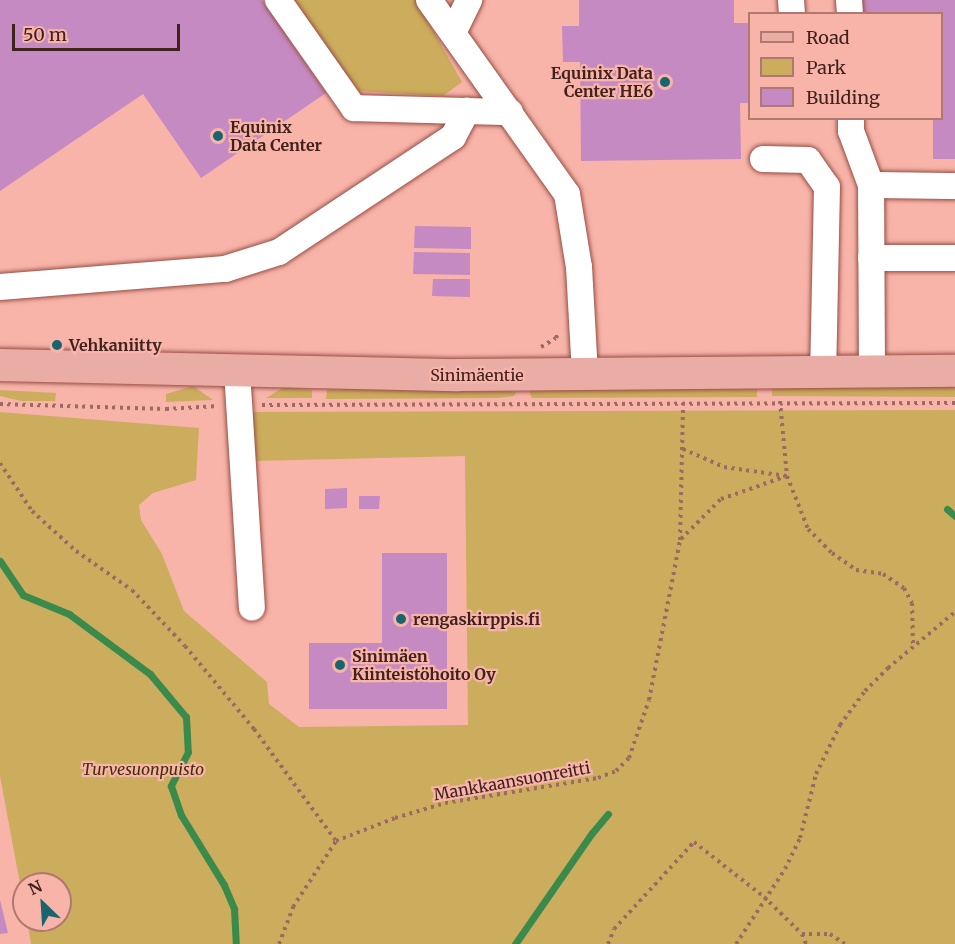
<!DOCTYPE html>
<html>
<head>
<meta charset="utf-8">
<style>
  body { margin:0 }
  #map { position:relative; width:955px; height:944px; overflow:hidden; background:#f8b4a9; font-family:Merriweather,serif }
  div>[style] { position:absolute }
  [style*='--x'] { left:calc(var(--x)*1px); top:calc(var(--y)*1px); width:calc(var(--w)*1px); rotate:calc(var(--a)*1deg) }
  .green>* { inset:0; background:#cbad5d }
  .stream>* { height:7px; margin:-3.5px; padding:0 3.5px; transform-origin:3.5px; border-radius:3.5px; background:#3a8a4c }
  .building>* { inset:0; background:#c58ac1 }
  .path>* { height:4px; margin-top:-2px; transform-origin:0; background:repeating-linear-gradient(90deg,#9c6a62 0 3px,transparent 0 7.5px) }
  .roads { filter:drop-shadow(0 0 2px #984d44) drop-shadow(0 0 2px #984d44) }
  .minor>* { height:26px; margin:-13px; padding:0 13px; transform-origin:13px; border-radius:13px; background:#fff }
  .major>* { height:32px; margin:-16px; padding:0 16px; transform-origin:16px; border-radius:16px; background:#eaada5 }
  .dots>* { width:16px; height:16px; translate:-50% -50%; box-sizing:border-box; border:3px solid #f8b4a9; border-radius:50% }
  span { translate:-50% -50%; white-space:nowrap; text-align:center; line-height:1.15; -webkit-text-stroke:4.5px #f8b4a9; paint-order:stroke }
  .poi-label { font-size:16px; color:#41211c; font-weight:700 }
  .right { translate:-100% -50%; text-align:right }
  .left { translate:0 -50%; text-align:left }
  .street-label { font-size:16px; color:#41211c }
  .park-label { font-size:16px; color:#3f3005; font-style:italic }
  .legend { position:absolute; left:748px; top:12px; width:195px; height:108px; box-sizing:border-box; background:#f8b4a9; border:2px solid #af7971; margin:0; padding:8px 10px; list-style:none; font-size:18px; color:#41211c }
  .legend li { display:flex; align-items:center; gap:12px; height:30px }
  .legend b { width:30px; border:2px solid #af7971 }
  .north { position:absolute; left:12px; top:872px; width:60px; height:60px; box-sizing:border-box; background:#f8b4a9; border:2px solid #af7971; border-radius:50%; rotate:335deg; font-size:16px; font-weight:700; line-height:24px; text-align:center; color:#41211c }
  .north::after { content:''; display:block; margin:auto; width:21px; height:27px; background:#19656f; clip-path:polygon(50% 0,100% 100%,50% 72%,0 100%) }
  .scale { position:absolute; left:12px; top:24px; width:168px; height:27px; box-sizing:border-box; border:3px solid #41211c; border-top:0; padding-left:8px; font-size:18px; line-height:21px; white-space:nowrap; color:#41211c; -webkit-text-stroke:4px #f8b4a9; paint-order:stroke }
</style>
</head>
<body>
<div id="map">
  <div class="green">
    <i style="clip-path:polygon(294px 0,416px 0,462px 82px,443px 96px,358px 91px)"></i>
    <i style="clip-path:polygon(670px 381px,757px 389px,757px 397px,532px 398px,529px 391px,591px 382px)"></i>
    <i style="clip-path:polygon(955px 382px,955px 397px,772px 396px,772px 388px)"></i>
    <i style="clip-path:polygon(415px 385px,462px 386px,516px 392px,514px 396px,498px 398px,326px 399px,327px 390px)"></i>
    <i style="clip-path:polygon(193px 386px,213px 400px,166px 402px,166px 394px)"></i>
    <i style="clip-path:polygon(284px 387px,312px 390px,312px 398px,266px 398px)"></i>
    <i style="clip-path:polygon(0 390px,56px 393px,55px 401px,21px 401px,0 396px)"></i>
    <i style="clip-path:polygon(955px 410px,955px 944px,31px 944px,27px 920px,60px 920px,60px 884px,24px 884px,24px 905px,0 776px,0 412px,199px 428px,196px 480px,153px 493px,139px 505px,141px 520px,162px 554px,184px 611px,267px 682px,269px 704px,299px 727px,468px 725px,465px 456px,254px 461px,251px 415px,255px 412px)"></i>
  </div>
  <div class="stream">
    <i style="--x:947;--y:509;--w:11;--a:41"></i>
    <i style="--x:0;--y:561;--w:41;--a:55.9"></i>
    <i style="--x:23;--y:595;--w:50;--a:22.4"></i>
    <i style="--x:69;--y:614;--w:101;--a:36.5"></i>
    <i style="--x:150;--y:674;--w:56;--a:50.1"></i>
    <i style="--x:186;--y:717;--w:35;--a:87"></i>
    <i style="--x:188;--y:752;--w:38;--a:117"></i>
    <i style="--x:171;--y:786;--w:31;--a:71"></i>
    <i style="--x:181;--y:815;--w:82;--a:58.4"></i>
    <i style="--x:224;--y:885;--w:26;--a:67"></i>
    <i style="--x:234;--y:909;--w:35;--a:87"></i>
    <i style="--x:515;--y:944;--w:135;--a:-55.3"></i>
    <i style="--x:592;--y:833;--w:25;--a:-50"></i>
  </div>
  <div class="building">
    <i style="clip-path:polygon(0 0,262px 0,326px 93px,201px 178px,143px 94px,0 191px)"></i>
    <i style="clip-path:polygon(579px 0,734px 0,734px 23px,750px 23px,750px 103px,740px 103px,741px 159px,581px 161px,580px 62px,563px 62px,562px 26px,579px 26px)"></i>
    <i style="clip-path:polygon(858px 0,955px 0,955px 159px,933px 159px,933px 118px,942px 118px,942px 14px,858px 14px)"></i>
    <i style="clip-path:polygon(415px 226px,471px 227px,471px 249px,414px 248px)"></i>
    <i style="clip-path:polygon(414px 252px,470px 253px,470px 275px,413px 274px)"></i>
    <i style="clip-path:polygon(433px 279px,470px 279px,470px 297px,432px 296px)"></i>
    <i style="clip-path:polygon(347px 488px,347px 508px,325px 509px,325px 489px)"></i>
    <i style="clip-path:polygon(359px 496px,380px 496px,379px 509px,359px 509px)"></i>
    <i style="clip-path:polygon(382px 553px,447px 553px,447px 709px,309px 709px,309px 643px,382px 643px)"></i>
    <i style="clip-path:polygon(0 900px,8px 933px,0 934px)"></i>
  </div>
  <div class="path">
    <i style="--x:541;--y:347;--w:17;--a:-31"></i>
    <i style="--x:556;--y:338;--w:5;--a:-68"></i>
    <i style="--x:780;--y:401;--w:75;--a:84.7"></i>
    <i style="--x:787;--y:476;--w:57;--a:68.4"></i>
    <i style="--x:808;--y:529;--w:34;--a:45"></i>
    <i style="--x:832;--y:553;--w:29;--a:35"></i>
    <i style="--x:856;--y:570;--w:27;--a:8"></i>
    <i style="--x:883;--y:574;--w:25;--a:34"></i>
    <i style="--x:904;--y:588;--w:17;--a:62"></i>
    <i style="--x:912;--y:603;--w:41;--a:88.6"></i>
    <i style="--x:0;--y:404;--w:166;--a:1.7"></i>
    <i style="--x:166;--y:409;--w:52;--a:-3.3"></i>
    <i style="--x:262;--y:405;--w:693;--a:-0.17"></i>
    <i style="--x:683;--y:449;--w:45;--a:23.7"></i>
    <i style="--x:724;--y:467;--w:63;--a:8.3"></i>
    <i style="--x:0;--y:463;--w:58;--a:56.3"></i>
    <i style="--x:32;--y:511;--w:59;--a:42.3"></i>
    <i style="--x:76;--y:551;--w:68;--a:34.9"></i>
    <i style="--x:132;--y:590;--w:77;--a:46.6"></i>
    <i style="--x:185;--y:646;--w:108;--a:50.3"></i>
    <i style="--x:254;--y:729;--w:139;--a:53.8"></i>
    <i style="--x:681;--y:539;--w:57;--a:-45"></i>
    <i style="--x:721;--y:499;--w:70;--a:-19.2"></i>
    <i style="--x:802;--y:934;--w:28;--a:0"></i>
    <i style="--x:830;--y:934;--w:18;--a:34"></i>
    <i style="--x:279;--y:944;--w:40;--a:-69"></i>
    <i style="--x:293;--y:907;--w:79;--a:-56.9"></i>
    <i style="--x:336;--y:841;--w:63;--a:-21.3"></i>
    <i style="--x:395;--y:818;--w:52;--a:-16.7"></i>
    <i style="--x:445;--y:803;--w:155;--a:-9.3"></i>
    <i style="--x:598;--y:778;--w:19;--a:-21"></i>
    <i style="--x:616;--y:771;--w:18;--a:-45"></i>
    <i style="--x:629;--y:758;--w:61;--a:-71"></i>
    <i style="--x:649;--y:700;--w:163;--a:-79"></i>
    <i style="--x:680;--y:540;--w:137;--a:-88.7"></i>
    <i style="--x:608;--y:944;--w:16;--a:-68"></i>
    <i style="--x:614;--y:929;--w:118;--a:-47.4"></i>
    <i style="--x:694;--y:842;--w:89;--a:38.2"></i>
    <i style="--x:764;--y:897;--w:53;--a:44.2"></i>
    <i style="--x:802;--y:934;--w:11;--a:68"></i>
    <i style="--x:736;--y:944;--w:90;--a:-56.8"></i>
    <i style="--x:785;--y:869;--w:34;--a:-64"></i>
    <i style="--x:800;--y:838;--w:66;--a:-76"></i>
    <i style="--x:816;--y:774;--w:55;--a:-63.9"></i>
    <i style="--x:840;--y:725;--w:42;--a:-53.7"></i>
    <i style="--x:865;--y:691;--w:33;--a:-45"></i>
    <i style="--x:888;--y:668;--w:87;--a:-39.9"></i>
  </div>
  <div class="roads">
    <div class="minor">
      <i style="--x:278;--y:0;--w:132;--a:54.9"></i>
      <i style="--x:354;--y:108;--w:156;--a:1.5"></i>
      <i style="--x:429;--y:0;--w:238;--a:54.6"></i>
      <i style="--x:567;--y:194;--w:74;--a:80.7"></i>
      <i style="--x:579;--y:267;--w:107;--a:86.8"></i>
      <i style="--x:791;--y:0;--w:14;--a:86"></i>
      <i style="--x:849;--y:0;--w:14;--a:86"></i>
      <i style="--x:453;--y:33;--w:37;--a:-64"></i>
      <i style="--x:851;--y:118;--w:13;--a:90"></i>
      <i style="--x:851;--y:131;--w:58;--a:69.7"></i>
      <i style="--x:763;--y:159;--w:45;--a:1.3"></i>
      <i style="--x:808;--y:160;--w:33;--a:55"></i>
      <i style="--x:827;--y:187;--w:185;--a:91.2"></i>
      <i style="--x:871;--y:258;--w:84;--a:0"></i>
      <i style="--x:0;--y:287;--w:226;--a:-4.6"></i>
      <i style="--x:225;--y:269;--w:57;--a:-17.5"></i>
      <i style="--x:279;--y:252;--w:209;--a:-33.5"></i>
      <i style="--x:453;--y:137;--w:30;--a:-62"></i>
      <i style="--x:237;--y:371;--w:237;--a:86.4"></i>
      <i style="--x:872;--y:371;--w:186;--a:-90.3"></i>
      <i style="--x:871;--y:185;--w:84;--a:0.7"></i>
    </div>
    <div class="major">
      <i style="--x:0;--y:365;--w:457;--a:1.3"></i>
      <i style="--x:457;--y:375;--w:498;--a:-0.5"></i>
    </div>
  </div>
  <div class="dots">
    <i style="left:665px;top:82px;background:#19656f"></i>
    <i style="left:218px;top:136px;background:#19656f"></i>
    <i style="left:57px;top:345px;background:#19656f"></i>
    <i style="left:401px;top:619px;background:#19656f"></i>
    <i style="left:340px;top:665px;background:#19656f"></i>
  </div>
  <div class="poi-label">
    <span class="right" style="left:653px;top:82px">Equinix Data<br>Center HE6</span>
    <span class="left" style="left:230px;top:136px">Equinix<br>Data Center</span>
    <span class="left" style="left:69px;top:345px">Vehkaniitty</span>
    <span class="left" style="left:413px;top:619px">rengaskirppis.fi</span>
    <span class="left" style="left:352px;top:665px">Sinimäen<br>Kiinteistöhoito Oy</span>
  </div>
  <div class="street-label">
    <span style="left:477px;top:375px">Sinimäentie</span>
    <span style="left:512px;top:781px;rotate:-10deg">Mankkaansuonreitti</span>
  </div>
  <div class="park-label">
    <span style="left:143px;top:769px">Turvesuonpuisto</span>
  </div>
  <ul class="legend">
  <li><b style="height:8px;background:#eaada5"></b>Road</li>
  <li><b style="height:16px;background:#cbad5d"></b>Park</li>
  <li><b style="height:16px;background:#c58ac1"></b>Building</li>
  </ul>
  <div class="north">N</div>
  <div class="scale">50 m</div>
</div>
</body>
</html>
